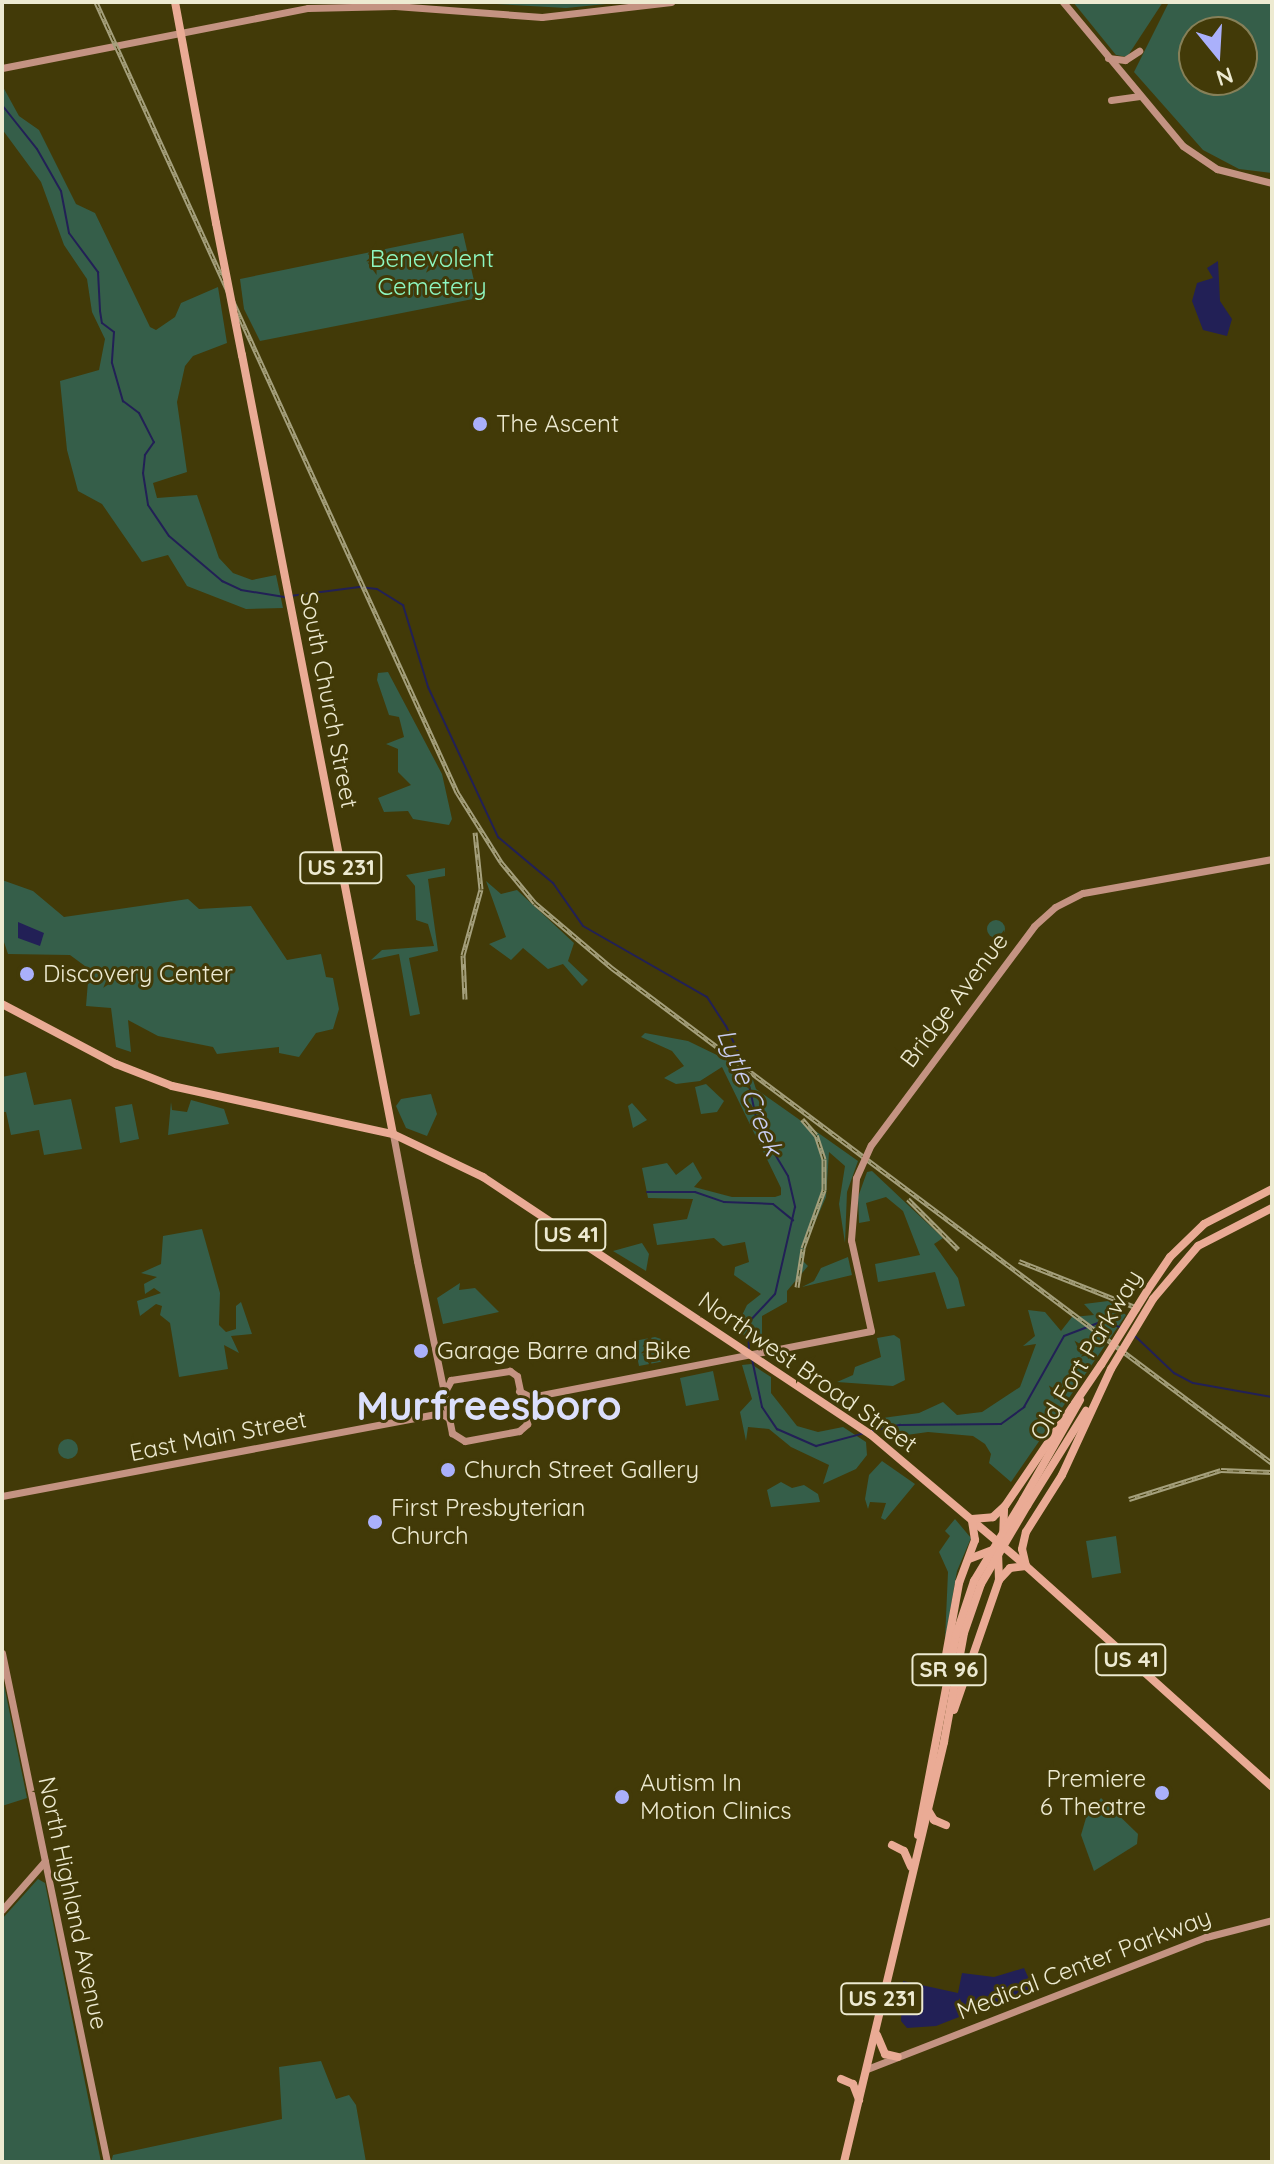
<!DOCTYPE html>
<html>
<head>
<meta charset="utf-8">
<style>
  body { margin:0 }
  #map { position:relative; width:1274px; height:2164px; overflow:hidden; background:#423a08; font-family:Quicksand,sans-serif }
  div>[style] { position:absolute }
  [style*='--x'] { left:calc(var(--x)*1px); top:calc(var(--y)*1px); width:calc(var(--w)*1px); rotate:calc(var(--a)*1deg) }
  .green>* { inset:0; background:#355e49 }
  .round { border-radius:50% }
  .water>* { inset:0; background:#222056 }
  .stream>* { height:2px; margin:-1px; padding:0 1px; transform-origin:1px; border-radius:1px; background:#222056 }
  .secondary>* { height:7px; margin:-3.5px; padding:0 3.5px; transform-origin:3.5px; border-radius:3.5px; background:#c49382 }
  .primary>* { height:8px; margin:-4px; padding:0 4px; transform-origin:4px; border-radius:4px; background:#eaab95 }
  .rail>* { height:5px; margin-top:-2.5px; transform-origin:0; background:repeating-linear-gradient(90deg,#423a08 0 6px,#a5a07c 0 12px); box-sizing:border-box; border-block:2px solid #a5a07c }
  .secondary-bridge>* { height:7px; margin:-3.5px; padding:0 3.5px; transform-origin:3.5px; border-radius:3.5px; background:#c49382 }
  .primary-bridge>* { height:8px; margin:-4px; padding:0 4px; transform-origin:4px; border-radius:4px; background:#eaab95 }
  .dots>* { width:22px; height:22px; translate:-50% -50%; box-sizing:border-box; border:4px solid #423a08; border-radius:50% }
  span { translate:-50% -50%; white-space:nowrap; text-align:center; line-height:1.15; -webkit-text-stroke:6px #423a08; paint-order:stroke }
  .shield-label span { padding:2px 6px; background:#423a08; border:2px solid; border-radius:6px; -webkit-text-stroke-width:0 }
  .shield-label { font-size:22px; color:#edead1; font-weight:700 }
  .park-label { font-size:24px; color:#8ef7c1 }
  .poi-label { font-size:24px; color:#edead1 }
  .left { translate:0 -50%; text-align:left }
  .right { translate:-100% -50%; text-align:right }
  .street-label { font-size:24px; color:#edead1 }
  .water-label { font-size:26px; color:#c8ccf0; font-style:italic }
  .town-label { font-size:40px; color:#dbdffc; font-weight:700 }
  .frame { position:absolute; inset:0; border:4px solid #edead1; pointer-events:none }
  .north { position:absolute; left:1178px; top:16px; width:80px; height:80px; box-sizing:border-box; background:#423a08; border:2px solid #868058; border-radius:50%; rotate:162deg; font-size:22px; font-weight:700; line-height:32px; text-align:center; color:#edead1 }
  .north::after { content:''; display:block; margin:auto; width:28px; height:36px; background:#aab0fb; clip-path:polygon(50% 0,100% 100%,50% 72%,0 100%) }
</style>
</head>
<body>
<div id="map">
  <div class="green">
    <i style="clip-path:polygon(459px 2px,627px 2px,566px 8px)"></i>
    <i style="clip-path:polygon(1073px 2px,1163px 2px,1127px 57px,1116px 55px)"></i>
    <i style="clip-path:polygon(evenodd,1169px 2px,1272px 2px,1272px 173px,1239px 169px,1203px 150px,1134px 72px,1169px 2px,1242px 32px,1242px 80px,1194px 80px,1194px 32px,1242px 32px)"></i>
    <i style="clip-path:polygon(2px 85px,19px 116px,39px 130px,76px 204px,95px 213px,150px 327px,156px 330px,175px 317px,181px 303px,218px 287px,227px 343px,193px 356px,185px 366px,177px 402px,187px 472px,153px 483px,157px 498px,197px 495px,219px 558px,233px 573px,252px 580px,276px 575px,283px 608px,246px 609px,187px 586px,168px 555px,142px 562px,102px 504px,78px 491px,67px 450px,60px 381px,99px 370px,105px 339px,92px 312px,87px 279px,64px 245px,41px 182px,2px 129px)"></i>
    <i style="clip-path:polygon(463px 233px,478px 298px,260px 341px,244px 309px,240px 279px)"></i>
    <i style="clip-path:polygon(388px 672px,442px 774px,452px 819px,449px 825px,413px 819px,408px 811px,384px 812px,378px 798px,411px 785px,398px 772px,398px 749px,386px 744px,404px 737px,399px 717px,389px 715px,377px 680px,378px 673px)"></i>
    <i style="clip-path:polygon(445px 868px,445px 876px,428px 879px,438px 951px,409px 958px,420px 1014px,410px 1016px,399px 954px,371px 960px,382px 950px,434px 946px,428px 924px,416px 920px,415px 886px,406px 875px)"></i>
    <i style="clip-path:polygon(2px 880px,33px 891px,64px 917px,188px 899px,199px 909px,251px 906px,287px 960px,321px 954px,326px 977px,333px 978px,339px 1009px,333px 1029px,316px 1033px,299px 1057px,279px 1053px,279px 1047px,217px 1054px,213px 1047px,158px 1036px,128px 1020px,131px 1052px,116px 1047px,111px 1008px,86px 1006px,89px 969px,70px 955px,8px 954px,2px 936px)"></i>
    <i style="clip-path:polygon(486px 881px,501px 894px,517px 890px,574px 943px,568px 961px,588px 980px,582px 986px,563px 964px,548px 969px,523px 948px,511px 960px,489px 944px,506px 937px)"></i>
    <i class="round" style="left:987px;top:920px;width:18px;height:18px"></i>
    <i style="clip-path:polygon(645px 1033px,688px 1041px,723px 1058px,753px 1080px,756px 1089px,858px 1161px,847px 1192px,845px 1243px,839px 1204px,845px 1166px,829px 1152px,826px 1197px,805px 1245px,803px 1261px,808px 1266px,787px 1291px,787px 1302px,762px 1316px,762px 1339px,757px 1342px,735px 1330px,747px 1305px,761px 1294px,734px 1275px,735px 1267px,749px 1262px,745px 1242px,723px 1246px,714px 1238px,657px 1245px,653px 1224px,687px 1219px,693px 1199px,648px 1198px,642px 1168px,667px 1163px,676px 1175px,693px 1162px,702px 1178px,694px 1187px,732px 1197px,775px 1197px,781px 1195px,781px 1188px,722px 1067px,700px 1081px,676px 1084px,664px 1078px,684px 1066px,672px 1051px,641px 1037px)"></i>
    <i style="clip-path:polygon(26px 1072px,34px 1105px,71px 1099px,82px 1149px,44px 1155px,39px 1130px,11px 1135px,6px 1112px,2px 1112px,2px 1077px)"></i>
    <i style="clip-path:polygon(706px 1084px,724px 1101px,717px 1112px,701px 1114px,695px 1087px)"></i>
    <i style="clip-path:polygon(431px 1094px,437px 1114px,427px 1136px,406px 1128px,396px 1106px,401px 1099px)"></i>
    <i style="clip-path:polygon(191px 1100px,224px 1109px,229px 1124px,168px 1135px,171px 1102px,172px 1110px,187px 1112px)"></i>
    <i style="clip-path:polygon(632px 1103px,647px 1120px,633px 1128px,628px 1106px)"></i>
    <i style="clip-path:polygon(132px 1104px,139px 1139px,120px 1143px,115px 1107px)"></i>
    <i style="clip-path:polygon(872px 1171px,943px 1238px,934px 1244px,958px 1278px,965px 1306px,947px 1309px,935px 1272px,878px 1282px,875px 1264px,920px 1255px,903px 1211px,886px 1197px,866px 1203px,870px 1221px,859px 1223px,858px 1197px,867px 1172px)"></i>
    <i style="clip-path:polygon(202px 1229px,220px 1293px,219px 1325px,226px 1332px,236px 1329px,236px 1306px,241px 1302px,252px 1334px,231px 1336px,239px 1353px,224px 1345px,228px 1369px,179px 1377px,170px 1323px,160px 1315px,162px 1306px,156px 1304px,140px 1316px,137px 1301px,161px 1293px,154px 1288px,145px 1294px,144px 1284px,157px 1277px,141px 1273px,161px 1264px,163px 1236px)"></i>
    <i style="clip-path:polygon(642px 1243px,649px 1254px,646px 1271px,613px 1251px)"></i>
    <i style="clip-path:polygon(848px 1257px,852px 1275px,802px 1287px,814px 1281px,821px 1268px)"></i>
    <i style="clip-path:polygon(460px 1283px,459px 1290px,475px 1288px,499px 1312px,443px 1324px,437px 1298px)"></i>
    <i style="clip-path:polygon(1108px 1301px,1126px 1315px,1011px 1482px,989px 1463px,991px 1454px,985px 1444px,973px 1436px,928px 1432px,892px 1437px,868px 1420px,919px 1413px,943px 1402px,957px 1415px,982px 1412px,1020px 1387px,1036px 1344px,1023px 1346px,1035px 1336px,1028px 1310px,1045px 1312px,1061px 1331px,1072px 1317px,1094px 1315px,1084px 1304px)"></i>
    <i style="clip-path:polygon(894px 1335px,900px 1339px,905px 1380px,893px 1386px,837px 1382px,853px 1375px,855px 1367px,881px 1357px,877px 1338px)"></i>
    <i style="clip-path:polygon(655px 1337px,661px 1339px,665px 1361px,639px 1366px,634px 1341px)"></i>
    <i style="clip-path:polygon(751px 1364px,771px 1377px,771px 1393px,797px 1426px,818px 1432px,843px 1427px,866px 1442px,867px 1455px,856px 1469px,823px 1484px,829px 1465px,791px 1447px,769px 1429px,748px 1427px,746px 1441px,740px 1412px,752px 1399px,742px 1365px)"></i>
    <i style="clip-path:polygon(713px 1371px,719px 1400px,686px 1406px,680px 1378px)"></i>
    <i class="round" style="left:58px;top:1439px;width:20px;height:20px"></i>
    <i style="clip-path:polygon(882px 1461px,915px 1484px,885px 1520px,881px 1518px,886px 1503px,870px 1502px,868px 1509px,865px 1499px,869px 1475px)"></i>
    <i style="clip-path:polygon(781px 1482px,792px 1488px,804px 1485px,818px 1494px,820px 1502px,771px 1507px,767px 1490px)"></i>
    <i style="clip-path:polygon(955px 1519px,971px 1538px,957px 1571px,945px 1640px,948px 1572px,939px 1552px,950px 1536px,945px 1531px)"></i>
    <i style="clip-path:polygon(1116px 1536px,1121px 1573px,1092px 1578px,1086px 1541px)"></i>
    <i style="clip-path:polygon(2px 1675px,27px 1798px,2px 1806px)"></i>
    <i style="clip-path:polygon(1101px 1798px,1138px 1834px,1137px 1844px,1094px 1871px,1081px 1835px,1086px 1818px)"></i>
    <i style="clip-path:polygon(38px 1879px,45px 1883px,101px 2162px,2px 2162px,2px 1919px)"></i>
    <i style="clip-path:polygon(321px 2061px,336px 2099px,349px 2095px,356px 2105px,366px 2162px,111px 2162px,113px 2155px,282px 2119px,279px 2067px)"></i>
  </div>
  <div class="water">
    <i style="clip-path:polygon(1218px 261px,1220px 301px,1232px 319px,1227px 336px,1203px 330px,1192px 301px,1197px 283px,1213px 278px,1207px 268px)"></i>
    <i style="clip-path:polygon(18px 922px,44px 933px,40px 946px,18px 938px)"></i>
    <i style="clip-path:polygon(1024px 1968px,1033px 1988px,936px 2026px,907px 2028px,901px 2021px,903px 1981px,958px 1993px,962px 1973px,994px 1977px)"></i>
  </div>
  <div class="stream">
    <i style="--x:2;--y:105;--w:56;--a:51.5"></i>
    <i style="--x:37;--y:149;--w:48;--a:60.3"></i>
    <i style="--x:61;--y:191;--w:43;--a:79.2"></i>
    <i style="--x:69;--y:233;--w:49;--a:53.4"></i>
    <i style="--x:98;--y:272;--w:39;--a:87"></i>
    <i style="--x:100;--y:311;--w:12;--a:81"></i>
    <i style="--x:102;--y:323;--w:15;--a:37"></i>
    <i style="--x:114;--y:332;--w:31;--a:94"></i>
    <i style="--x:112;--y:363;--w:40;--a:74"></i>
    <i style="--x:123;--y:401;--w:20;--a:37"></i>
    <i style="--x:139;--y:413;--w:33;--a:63"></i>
    <i style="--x:154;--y:442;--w:16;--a:125"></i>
    <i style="--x:145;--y:455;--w:18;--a:96"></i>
    <i style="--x:143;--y:473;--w:32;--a:81"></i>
    <i style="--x:148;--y:505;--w:37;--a:56"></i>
    <i style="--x:169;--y:536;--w:70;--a:40.3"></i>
    <i style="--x:222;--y:581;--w:21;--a:25"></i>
    <i style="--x:241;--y:590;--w:44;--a:9.2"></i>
    <i style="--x:290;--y:596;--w:70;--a:-7.4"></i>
    <i style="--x:359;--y:587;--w:18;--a:6"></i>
    <i style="--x:377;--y:589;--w:31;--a:32"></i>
    <i style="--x:403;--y:605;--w:86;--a:73"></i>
    <i style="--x:428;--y:687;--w:166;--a:65"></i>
    <i style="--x:498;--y:837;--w:72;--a:39.9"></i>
    <i style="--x:553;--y:883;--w:52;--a:55.1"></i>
    <i style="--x:583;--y:926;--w:143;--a:29.8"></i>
    <i style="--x:707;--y:997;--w:35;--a:57"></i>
    <i style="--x:726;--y:1026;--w:45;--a:65.1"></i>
    <i style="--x:745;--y:1067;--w:60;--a:77.6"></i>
    <i style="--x:758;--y:1126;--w:58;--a:59"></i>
    <i style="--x:788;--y:1176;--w:32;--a:77"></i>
    <i style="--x:795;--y:1207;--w:89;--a:102.9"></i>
    <i style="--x:775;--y:1294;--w:40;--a:133"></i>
    <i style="--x:748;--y:1323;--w:26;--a:88"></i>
    <i style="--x:647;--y:1192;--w:48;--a:0"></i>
    <i style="--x:695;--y:1192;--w:31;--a:19"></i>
    <i style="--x:724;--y:1202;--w:49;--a:2.3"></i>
    <i style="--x:773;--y:1204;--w:26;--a:39"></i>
    <i style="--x:1135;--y:1336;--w:54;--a:43.5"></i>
    <i style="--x:1174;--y:1373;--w:21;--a:28"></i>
    <i style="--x:1193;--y:1383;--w:80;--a:10"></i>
    <i style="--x:752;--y:1359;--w:49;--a:78.2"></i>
    <i style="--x:762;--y:1407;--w:27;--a:56"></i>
    <i style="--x:777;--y:1429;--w:43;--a:23.6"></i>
    <i style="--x:816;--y:1446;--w:51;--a:-14.9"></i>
    <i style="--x:871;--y:1431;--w:30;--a:-12"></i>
    <i style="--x:900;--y:1425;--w:101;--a:-0.6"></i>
    <i style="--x:1001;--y:1424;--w:29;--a:-36"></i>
    <i style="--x:1024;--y:1407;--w:81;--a:-60.6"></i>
    <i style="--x:1064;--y:1336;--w:42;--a:-21"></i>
    <i style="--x:1103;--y:1321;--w:20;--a:20"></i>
  </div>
  <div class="secondary">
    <i style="--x:1063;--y:2;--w:187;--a:50.2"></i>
    <i style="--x:1183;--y:146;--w:41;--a:34.1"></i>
    <i style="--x:1217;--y:169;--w:57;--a:14.3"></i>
    <i style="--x:1108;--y:58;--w:17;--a:7"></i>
    <i style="--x:1125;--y:60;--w:17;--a:-33"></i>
    <i style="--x:2;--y:68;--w:312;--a:-11.1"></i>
    <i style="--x:308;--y:8;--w:87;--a:-1.3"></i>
    <i style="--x:395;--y:6;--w:147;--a:4.3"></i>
    <i style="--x:542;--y:17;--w:130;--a:-6.6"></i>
    <i style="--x:1111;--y:100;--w:29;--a:-8"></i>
    <i style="--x:393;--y:1134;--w:129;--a:79.3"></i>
    <i style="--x:417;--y:1261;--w:135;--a:78.4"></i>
    <i style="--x:444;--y:1393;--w:41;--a:78.7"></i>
    <i style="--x:452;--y:1433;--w:15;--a:32"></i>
    <i style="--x:465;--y:1441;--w:55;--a:-10.5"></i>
    <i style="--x:519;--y:1431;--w:11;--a:-41"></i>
    <i style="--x:527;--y:1424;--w:49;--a:-101.8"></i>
    <i style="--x:517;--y:1376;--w:9;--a:-144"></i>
    <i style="--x:510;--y:1371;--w:60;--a:171.3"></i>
    <i style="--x:451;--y:1380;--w:15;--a:118"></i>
    <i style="--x:871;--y:1145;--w:273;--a:-53.3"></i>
    <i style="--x:1034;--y:926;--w:28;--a:-42"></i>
    <i style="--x:1055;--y:907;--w:31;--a:-27"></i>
    <i style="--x:1083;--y:893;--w:192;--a:-10.2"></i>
    <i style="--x:519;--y:1391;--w:13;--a:27"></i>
    <i style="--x:531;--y:1397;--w:346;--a:-11"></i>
    <i style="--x:871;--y:1331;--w:93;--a:-102.4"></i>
    <i style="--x:851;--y:1240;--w:62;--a:-85.4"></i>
    <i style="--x:2;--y:1496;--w:447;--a:-10.7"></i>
    <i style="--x:441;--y:1413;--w:11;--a:34"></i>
    <i style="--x:2;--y:1653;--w:520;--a:78.34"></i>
    <i style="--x:2;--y:1910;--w:65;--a:-48.7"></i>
    <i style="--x:867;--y:2069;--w:364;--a:-21.3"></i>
    <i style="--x:1206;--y:1937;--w:68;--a:-14.4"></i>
  </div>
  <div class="primary">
    <i style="--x:175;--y:2;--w:225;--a:79.5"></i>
    <i style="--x:242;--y:355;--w:793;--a:79.03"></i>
    <i style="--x:2;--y:1004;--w:129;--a:27.8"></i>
    <i style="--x:116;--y:1064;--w:60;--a:21.4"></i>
    <i style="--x:172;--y:1086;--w:226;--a:12.3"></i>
    <i style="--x:393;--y:1134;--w:100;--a:25.5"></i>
    <i style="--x:483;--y:1177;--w:465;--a:33.6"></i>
    <i style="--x:870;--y:1434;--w:204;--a:40.2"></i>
    <i style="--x:1026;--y:1566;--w:331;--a:41.9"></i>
    <i style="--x:1147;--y:1291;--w:41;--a:-55.9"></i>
    <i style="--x:1170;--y:1257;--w:47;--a:-44.1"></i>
    <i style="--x:1204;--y:1224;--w:76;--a:-27.2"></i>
    <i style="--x:1153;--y:1299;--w:70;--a:-49.7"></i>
    <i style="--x:1198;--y:1246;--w:83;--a:-27.2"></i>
    <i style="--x:1023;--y:1500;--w:115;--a:-60.3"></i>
    <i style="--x:1027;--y:1506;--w:112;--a:-58.2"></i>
    <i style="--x:972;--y:1519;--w:21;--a:-5"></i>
    <i style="--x:993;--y:1517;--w:16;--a:-43"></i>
    <i style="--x:1005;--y:1506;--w:171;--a:-55.8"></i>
    <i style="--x:1003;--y:1539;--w:30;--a:-88"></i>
    <i style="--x:969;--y:1559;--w:30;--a:-21"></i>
    <i style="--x:999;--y:1580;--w:16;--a:-47"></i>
    <i style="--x:1010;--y:1568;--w:16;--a:-7"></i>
    <i style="--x:1026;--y:1566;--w:17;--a:-103"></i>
    <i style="--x:1022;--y:1549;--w:17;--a:-77"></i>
    <i style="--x:1026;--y:1532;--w:67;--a:-57.7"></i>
    <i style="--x:1062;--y:1475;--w:117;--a:-65.2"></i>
    <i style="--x:942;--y:1677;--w:96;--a:-79.7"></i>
    <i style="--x:959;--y:1583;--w:46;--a:-69.6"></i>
    <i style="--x:975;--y:1540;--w:20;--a:-99"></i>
    <i style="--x:954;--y:1710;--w:138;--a:-70.9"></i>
    <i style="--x:999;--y:1580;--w:32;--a:-92"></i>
    <i style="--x:928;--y:1810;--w:12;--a:59"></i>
    <i style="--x:934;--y:1820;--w:13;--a:23"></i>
    <i style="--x:918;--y:1835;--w:204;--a:-79.2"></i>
    <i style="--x:956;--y:1635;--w:57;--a:-71.6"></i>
    <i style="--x:892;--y:1845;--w:13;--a:27"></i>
    <i style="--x:904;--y:1851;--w:17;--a:66"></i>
    <i style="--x:877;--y:2035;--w:21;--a:67"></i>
    <i style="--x:885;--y:2054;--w:13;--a:13"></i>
    <i style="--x:841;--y:2079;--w:13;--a:23"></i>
    <i style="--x:853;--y:2084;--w:17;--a:69"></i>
    <i style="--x:844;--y:2162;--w:432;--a:-76.6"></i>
    <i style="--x:944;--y:1742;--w:111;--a:-79.6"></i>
    <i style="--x:964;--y:1633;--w:52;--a:-70.9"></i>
  </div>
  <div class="rail">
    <i style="--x:96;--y:2;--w:869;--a:65.44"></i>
    <i style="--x:457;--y:792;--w:83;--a:57.8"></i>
    <i style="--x:501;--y:862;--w:53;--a:50.3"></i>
    <i style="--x:535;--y:903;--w:101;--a:40.2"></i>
    <i style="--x:612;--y:968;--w:825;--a:36.87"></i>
    <i style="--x:465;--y:999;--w:44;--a:-92.6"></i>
    <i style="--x:463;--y:955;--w:68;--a:-74.7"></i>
    <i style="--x:481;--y:889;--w:57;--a:-96"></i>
    <i style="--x:908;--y:1199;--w:71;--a:45"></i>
    <i style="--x:1019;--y:1261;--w:130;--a:21.6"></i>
    <i style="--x:797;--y:1287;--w:39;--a:-81"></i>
    <i style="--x:803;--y:1248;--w:62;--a:-70.1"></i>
    <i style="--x:824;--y:1190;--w:31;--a:-90"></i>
    <i style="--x:824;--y:1159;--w:25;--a:-108"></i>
    <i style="--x:816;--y:1135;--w:21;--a:-131"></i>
    <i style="--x:1129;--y:1499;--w:96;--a:-17.5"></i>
    <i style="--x:1221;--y:1470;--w:51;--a:2.2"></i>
  </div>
  <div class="secondary-bridge">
    <i style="--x:856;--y:1178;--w:36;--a:-66"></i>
  </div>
  <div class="primary-bridge">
    <i style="--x:216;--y:223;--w:135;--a:78.9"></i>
    <i style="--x:1101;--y:1365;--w:87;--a:-58.1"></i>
    <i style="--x:1111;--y:1369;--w:82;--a:-59"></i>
    <i style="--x:974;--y:1581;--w:95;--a:-58.8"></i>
    <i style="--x:981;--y:1584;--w:91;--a:-59.5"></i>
  </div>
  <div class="dots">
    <i style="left:480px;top:424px;background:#aab0fb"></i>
    <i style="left:27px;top:974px;background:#aab0fb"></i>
    <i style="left:421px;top:1351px;background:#aab0fb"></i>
    <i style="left:448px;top:1470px;background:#aab0fb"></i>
    <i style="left:375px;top:1522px;background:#aab0fb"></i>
    <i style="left:1162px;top:1793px;background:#aab0fb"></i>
    <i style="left:622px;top:1797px;background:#aab0fb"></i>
  </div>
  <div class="shield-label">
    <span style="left:341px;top:868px">US 231</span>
    <span style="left:571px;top:1235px">US 41</span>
    <span style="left:1131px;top:1660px">US 41</span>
    <span style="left:949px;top:1670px">SR 96</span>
    <span style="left:882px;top:1999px">US 231</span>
  </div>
  <div class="park-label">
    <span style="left:432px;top:273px">Benevolent<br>Cemetery</span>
  </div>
  <div class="poi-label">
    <span class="left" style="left:496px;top:424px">The Ascent</span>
    <span class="left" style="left:43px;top:974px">Discovery Center</span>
    <span class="left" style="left:437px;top:1351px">Garage Barre and Bike</span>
    <span class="left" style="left:464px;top:1470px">Church Street Gallery</span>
    <span class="left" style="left:391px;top:1522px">First Presbyterian<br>Church</span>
    <span class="right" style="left:1146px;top:1793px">Premiere<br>6 Theatre</span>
    <span class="left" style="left:640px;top:1797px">Autism In<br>Motion Clinics</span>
  </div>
  <div class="street-label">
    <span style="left:329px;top:700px;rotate:79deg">South Church Street</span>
    <span style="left:954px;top:1000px;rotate:-53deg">Bridge Avenue</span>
    <span style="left:1086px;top:1355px;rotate:-59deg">Old Fort Parkway</span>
    <span style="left:808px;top:1372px;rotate:35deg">Northwest Broad Street</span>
    <span style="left:218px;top:1436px;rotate:-11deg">East Main Street</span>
    <span style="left:73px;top:1903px;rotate:78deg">North Highland Avenue</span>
    <span style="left:1084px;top:1964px;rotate:-21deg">Medical Center Parkway</span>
  </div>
  <div class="water-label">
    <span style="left:750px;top:1092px;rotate:68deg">Lytle Creek</span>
  </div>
  <div class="town-label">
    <span style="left:489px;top:1405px">Murfreesboro</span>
  </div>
  <div class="frame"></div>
  <div class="north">N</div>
</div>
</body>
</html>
